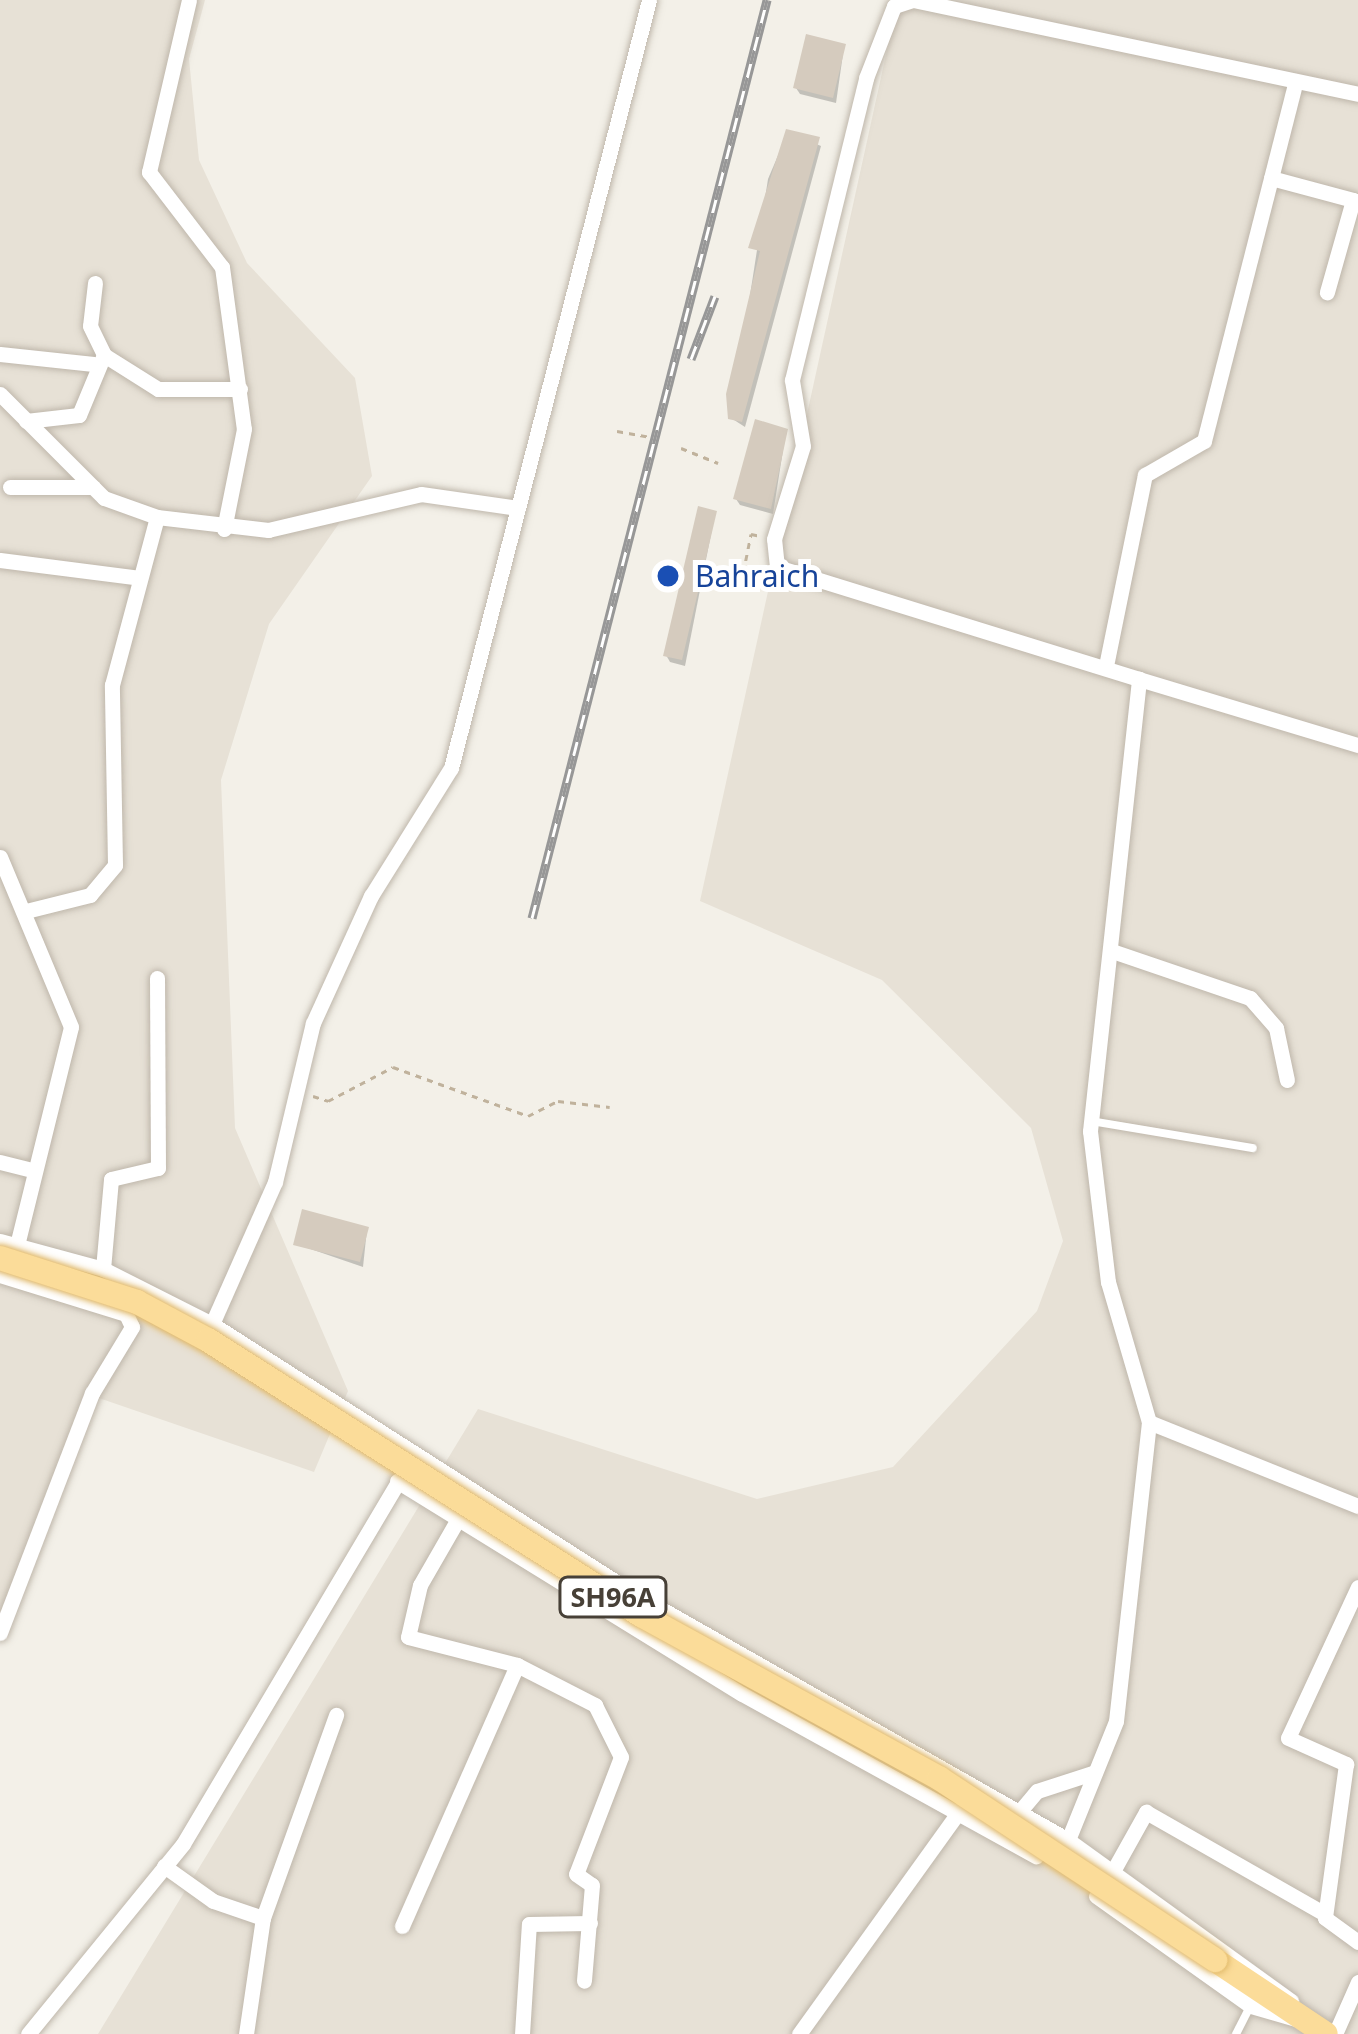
<!DOCTYPE html>
<html>
<head>
<meta charset="utf-8">
<style>
  body { margin:0 }
  #map { position:relative; width:1358px; height:2034px; overflow:hidden; background:#f3f0e8; font-family:"Noto Sans",sans-serif }
  div>[style] { position:absolute }
  [style*='--x'] { left:calc(var(--x)*1px); top:calc(var(--y)*1px); width:calc(var(--w)*1px); rotate:calc(var(--a)*1deg) }
  .residential>* { inset:0; background:#e7e1d6 }
  .shadow>* { inset:0; background:#0003 }
  .building>* { inset:0; background:#d5cbbe }
  .path>* { height:3px; margin-top:-1.5px; transform-origin:0; background:repeating-linear-gradient(90deg,#c0b29c 0 6px,transparent 0 12px) }
  .roads { filter:drop-shadow(0 0 3px #bfb7ab) drop-shadow(0 0 3px #bfb7ab) }
  .service>* { height:8px; margin:-4px; padding:0 4px; transform-origin:4px; border-radius:4px; background:#fff }
  .minor>* { height:15px; margin:-7.5px; padding:0 7.5px; transform-origin:7.5px; border-radius:7.5px; background:#fff }
  .primary>* { height:24px; margin:-12px; padding:0 12px; transform-origin:12px; border-radius:12px; background:#fbdc99 }
  .rail>* { height:9px; margin-top:-4.5px; transform-origin:0; background:repeating-linear-gradient(90deg,#fff 0 14px,#979797 0 28px); box-sizing:border-box; border-block:3px solid #979797 }
  .bridges { filter:drop-shadow(0 0 3px #e0b869) drop-shadow(0 0 3px #e0b869) }
  .primary-bridge>* { height:24px; margin:-12px; padding:0 12px; transform-origin:12px; border-radius:12px; background:#fbdc99 }
  .dots>* { width:33px; height:33px; translate:-50% -50%; box-sizing:border-box; border:6px solid #fff; border-radius:50% }
  span { translate:-50% -50%; white-space:nowrap; text-align:center; line-height:1.15; -webkit-text-stroke:10px #fff; paint-order:stroke }
  .shield-label span { padding:3px 9px; background:#fff; border:3px solid; border-radius:9px; -webkit-text-stroke-width:0 }
  .shield-label { font-size:27px; color:#474037; font-weight:700 }
  .transit-label { font-size:30px; color:#164399 }
  .left { translate:0 -50%; text-align:left }
</style>
</head>
<body>
<div id="map">
  <div class="residential">
    <i style="clip-path:polygon(0 0,205px 0,189px 59px,199px 160px,247px 263px,355px 378px,372px 476px,269px 624px,221px 780px,235px 1128px,348px 1391px,314px 1472px,93px 1396px,0 1620px)"></i>
    <i style="clip-path:polygon(898px 0,1358px 0,1358px 2034px,98px 2034px,478px 1409px,757px 1499px,893px 1467px,1037px 1311px,1063px 1241px,1031px 1128px,882px 980px,700px 901px)"></i>
  </div>
  <div class="shadow">
    <i style="clip-path:polygon(844px 47px,836px 103px,800px 94px,796px 88px)"></i>
    <i style="clip-path:polygon(788px 132px,821px 146px,745px 427px,731px 418px,768px 179px)"></i>
    <i style="clip-path:polygon(786px 431px,773px 514px,740px 505px,736px 499px)"></i>
    <i style="clip-path:polygon(715px 514px,685px 666px,670px 662px,666px 655px)"></i>
    <i style="clip-path:polygon(367px 1229px,363px 1267px,296px 1244px)"></i>
  </div>
  <div class="building">
    <i style="clip-path:polygon(806px 34px,846px 44px,833px 98px,793px 88px)"></i>
    <i style="clip-path:polygon(786px 129px,820px 137px,742px 422px,728px 419px,726px 394px,760px 251px,748px 248px)"></i>
    <i style="clip-path:polygon(755px 419px,788px 429px,771px 509px,733px 499px)"></i>
    <i style="clip-path:polygon(698px 506px,717px 511px,682px 660px,663px 656px)"></i>
    <i style="clip-path:polygon(302px 1209px,369px 1227px,360px 1262px,293px 1245px)"></i>
  </div>
  <div class="path">
    <i style="--x:617;--y:431;--w:34;--a:10"></i>
    <i style="--x:681;--y:448;--w:40;--a:22"></i>
    <i style="--x:714;--y:579;--w:27;--a:10"></i>
    <i style="--x:741;--y:584;--w:51;--a:-78.7"></i>
    <i style="--x:751;--y:534;--w:10;--a:11"></i>
    <i style="--x:313;--y:1096;--w:16;--a:18"></i>
    <i style="--x:328;--y:1101;--w:73;--a:-27.6"></i>
    <i style="--x:393;--y:1067;--w:144;--a:19.9"></i>
    <i style="--x:528;--y:1116;--w:34;--a:-27"></i>
    <i style="--x:558;--y:1101;--w:52;--a:6.6"></i>
  </div>
  <div class="roads">
    <div class="service">
      <i style="--x:1091;--y:1121;--w:164;--a:9.5"></i>
      <i style="--x:1236;--y:2034;--w:30;--a:-63"></i>
    </div>
    <div class="minor">
      <i style="--x:189;--y:0;--w:177;--a:103.1"></i>
      <i style="--x:149;--y:172;--w:120;--a:52.5"></i>
      <i style="--x:222;--y:267;--w:163;--a:82.3"></i>
      <i style="--x:244;--y:429;--w:102;--a:101.3"></i>
      <i style="--x:1271;--y:178;--w:85;--a:15"></i>
      <i style="--x:1353;--y:200;--w:96;--a:105.8"></i>
      <i style="--x:95;--y:283;--w:43;--a:96.6"></i>
      <i style="--x:90;--y:326;--w:32;--a:64"></i>
      <i style="--x:104;--y:355;--w:64;--a:32.2"></i>
      <i style="--x:158;--y:389;--w:82;--a:0"></i>
      <i style="--x:0;--y:354;--w:94;--a:6.1"></i>
      <i style="--x:0;--y:394;--w:147;--a:45"></i>
      <i style="--x:104;--y:498;--w:56;--a:19.7"></i>
      <i style="--x:26;--y:421;--w:53;--a:-6.5"></i>
      <i style="--x:79;--y:415;--w:65;--a:-67.4"></i>
      <i style="--x:10;--y:487;--w:83;--a:0"></i>
      <i style="--x:0;--y:560;--w:141;--a:7.3"></i>
      <i style="--x:1106;--y:666;--w:195;--a:-78.5"></i>
      <i style="--x:1145;--y:475;--w:68;--a:-30"></i>
      <i style="--x:1204;--y:441;--w:368;--a:-75.7"></i>
      <i style="--x:1139;--y:679;--w:379;--a:-162.8"></i>
      <i style="--x:777;--y:567;--w:28;--a:-96"></i>
      <i style="--x:774;--y:539;--w:97;--a:-72.7"></i>
      <i style="--x:803;--y:446;--w:67;--a:-99.5"></i>
      <i style="--x:792;--y:380;--w:311;--a:-76.2"></i>
      <i style="--x:866;--y:78;--w:77;--a:-68.7"></i>
      <i style="--x:894;--y:6;--w:20;--a:-18"></i>
      <i style="--x:913;--y:0;--w:455;--a:11.9"></i>
      <i style="--x:0;--y:857;--w:184;--a:67.3"></i>
      <i style="--x:71;--y:1027;--w:225;--a:103.9"></i>
      <i style="--x:26;--y:911;--w:66;--a:-14"></i>
      <i style="--x:90;--y:895;--w:39;--a:-50"></i>
      <i style="--x:115;--y:865;--w:180;--a:-91"></i>
      <i style="--x:112;--y:685;--w:174;--a:-75"></i>
      <i style="--x:157;--y:517;--w:112;--a:6.7"></i>
      <i style="--x:268;--y:530;--w:157;--a:-13.2"></i>
      <i style="--x:421;--y:494;--w:98;--a:8.2"></i>
      <i style="--x:1112;--y:951;--w:146;--a:18.8"></i>
      <i style="--x:1250;--y:998;--w:40;--a:49"></i>
      <i style="--x:1276;--y:1028;--w:53;--a:78.1"></i>
      <i style="--x:0;--y:1162;--w:36;--a:14"></i>
      <i style="--x:0;--y:1241;--w:107;--a:15.2"></i>
      <i style="--x:103;--y:1269;--w:122;--a:26.8"></i>
      <i style="--x:212;--y:1324;--w:502;--a:32.55"></i>
      <i style="--x:635;--y:1594;--w:498;--a:29.6"></i>
      <i style="--x:1068;--y:1840;--w:275;--a:35.8"></i>
      <i style="--x:103;--y:1269;--w:90;--a:-84.9"></i>
      <i style="--x:111;--y:1179;--w:48;--a:-13.2"></i>
      <i style="--x:158;--y:1168;--w:190;--a:-90.3"></i>
      <i style="--x:0;--y:1275;--w:132;--a:17.2"></i>
      <i style="--x:126;--y:1314;--w:14;--a:65"></i>
      <i style="--x:132;--y:1327;--w:77;--a:121.2"></i>
      <i style="--x:92;--y:1393;--w:257;--a:111"></i>
      <i style="--x:212;--y:1324;--w:155;--a:-66.1"></i>
      <i style="--x:275;--y:1182;--w:163;--a:-76.6"></i>
      <i style="--x:313;--y:1023;--w:140;--a:-65.5"></i>
      <i style="--x:371;--y:896;--w:151;--a:-58"></i>
      <i style="--x:451;--y:768;--w:793;--a:-75.54"></i>
      <i style="--x:1149;--y:1422;--w:225;--a:21.9"></i>
      <i style="--x:397;--y:1481;--w:405;--a:31.7"></i>
      <i style="--x:742;--y:1694;--w:336;--a:28.9"></i>
      <i style="--x:458;--y:1519;--w:76;--a:119.9"></i>
      <i style="--x:420;--y:1585;--w:53;--a:103"></i>
      <i style="--x:408;--y:1637;--w:113;--a:14.4"></i>
      <i style="--x:517;--y:1665;--w:88;--a:27.1"></i>
      <i style="--x:595;--y:1705;--w:58;--a:63.4"></i>
      <i style="--x:621;--y:1757;--w:125;--a:111"></i>
      <i style="--x:576;--y:1874;--w:19;--a:35"></i>
      <i style="--x:592;--y:1885;--w:96;--a:94.8"></i>
      <i style="--x:1358;--y:1587;--w:166;--a:114.9"></i>
      <i style="--x:1288;--y:1738;--w:64;--a:24.1"></i>
      <i style="--x:1346;--y:1764;--w:155;--a:97.8"></i>
      <i style="--x:1325;--y:1918;--w:41;--a:36"></i>
      <i style="--x:1020;--y:1811;--w:26;--a:-50"></i>
      <i style="--x:1037;--y:1791;--w:61;--a:-18.1"></i>
      <i style="--x:1068;--y:1840;--w:128;--a:-68"></i>
      <i style="--x:1116;--y:1721;--w:301;--a:-83.7"></i>
      <i style="--x:1149;--y:1422;--w:146;--a:-106.3"></i>
      <i style="--x:1108;--y:1282;--w:152;--a:-96.8"></i>
      <i style="--x:1090;--y:1131;--w:455;--a:-83.8"></i>
      <i style="--x:1139;--y:679;--w:229;--a:16.8"></i>
      <i style="--x:164;--y:1866;--w:60;--a:35.5"></i>
      <i style="--x:213;--y:1901;--w:53;--a:18.8"></i>
      <i style="--x:1113;--y:1871;--w:68;--a:-60.8"></i>
      <i style="--x:1146;--y:1812;--w:206;--a:29.7"></i>
      <i style="--x:1096;--y:1896;--w:190;--a:35.4"></i>
      <i style="--x:1251;--y:2006;--w:54;--a:16.1"></i>
      <i style="--x:402;--y:1926;--w:285;--a:-66.2"></i>
      <i style="--x:28;--y:2034;--w:245;--a:-50.8"></i>
      <i style="--x:183;--y:1844;--w:425;--a:-59.3"></i>
      <i style="--x:246;--y:2034;--w:117;--a:-81.7"></i>
      <i style="--x:263;--y:1918;--w:216;--a:-70.2"></i>
      <i style="--x:522;--y:2034;--w:110;--a:-86.4"></i>
      <i style="--x:529;--y:1924;--w:61;--a:-0.9"></i>
      <i style="--x:799;--y:2034;--w:284;--a:-54.3"></i>
      <i style="--x:1335;--y:2034;--w:57;--a:-66.1"></i>
    </div>
    <div class="primary">
      <i style="--x:1215;--y:1960;--w:133;--a:33.7"></i>
    </div>
  </div>
  <div class="rail">
    <i style="--x:691;--y:359;--w:67;--a:-69.1"></i>
    <i style="--x:532;--y:918;--w:948;--a:-75.64"></i>
  </div>
  <div class="bridges">
    <div class="primary-bridge">
      <i style="--x:0;--y:1258;--w:144;--a:17.8"></i>
      <i style="--x:137;--y:1302;--w:81;--a:28.2"></i>
      <i style="--x:208;--y:1340;--w:513;--a:32.42"></i>
      <i style="--x:641;--y:1615;--w:340;--a:28.7"></i>
      <i style="--x:939;--y:1778;--w:331;--a:33.4"></i>
    </div>
  </div>
  <div class="dots">
    <i style="left:668px;top:576px;background:#1a4fb4"></i>
  </div>
  <div class="shield-label">
    <span style="left:613px;top:1597px">SH96A</span>
  </div>
  <div class="transit-label">
    <span class="left" style="left:695px;top:576px">Bahraich</span>
  </div>
</div>
</body>
</html>
